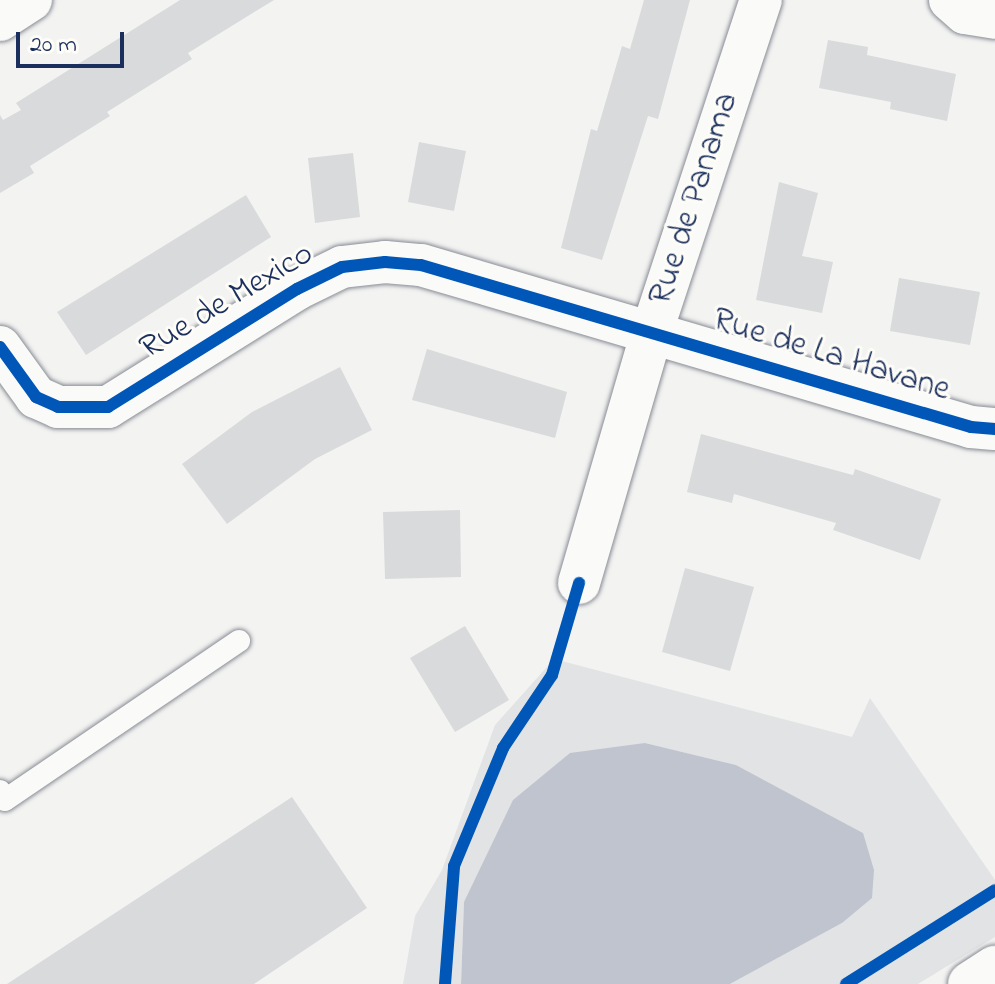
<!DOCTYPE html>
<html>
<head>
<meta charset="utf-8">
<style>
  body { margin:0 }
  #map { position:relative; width:995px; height:984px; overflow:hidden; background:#f3f3f2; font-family:"Indie Flower",sans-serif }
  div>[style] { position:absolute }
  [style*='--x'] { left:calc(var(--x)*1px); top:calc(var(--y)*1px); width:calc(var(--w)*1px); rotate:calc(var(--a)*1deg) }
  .green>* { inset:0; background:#e2e3e5 }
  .water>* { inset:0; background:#c0c4ce }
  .building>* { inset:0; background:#d9dadb }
  .roads { filter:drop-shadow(0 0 2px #888c94) drop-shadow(0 0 2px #888c94) }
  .service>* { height:22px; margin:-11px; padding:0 11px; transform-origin:11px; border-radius:11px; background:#fafaf8 }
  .minor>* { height:42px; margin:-21px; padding:0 21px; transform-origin:21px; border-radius:21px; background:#fafaf8 }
  .secondary>* { height:44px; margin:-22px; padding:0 22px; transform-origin:22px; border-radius:22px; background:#fafaf8 }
  .cycleway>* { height:12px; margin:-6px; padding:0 6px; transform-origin:6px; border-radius:6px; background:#0057b8 }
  span { translate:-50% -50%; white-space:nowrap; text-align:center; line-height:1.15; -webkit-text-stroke:6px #fdfcf7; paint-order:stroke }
  .street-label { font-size:34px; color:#1b2f5e }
  .scale { position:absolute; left:16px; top:32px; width:108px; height:36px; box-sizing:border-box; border:4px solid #1b2f5e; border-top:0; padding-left:10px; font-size:24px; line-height:28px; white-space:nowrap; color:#1b2f5e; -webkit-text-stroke:6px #fdfcf7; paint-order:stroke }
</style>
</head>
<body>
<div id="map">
  <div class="green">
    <i style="clip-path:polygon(554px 659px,852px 737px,870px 698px,995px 880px,995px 937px,918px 984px,730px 984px,842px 923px,863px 833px,736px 765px,645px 743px,464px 902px,461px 984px,403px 984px,415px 916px,442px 870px,495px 725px)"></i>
  </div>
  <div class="water">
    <i style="clip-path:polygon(645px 743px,736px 765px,863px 833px,874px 870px,872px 898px,842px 923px,730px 984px,461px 984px,464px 902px,513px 800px,570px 753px)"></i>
  </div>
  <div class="building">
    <i style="clip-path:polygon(180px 0,274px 0,188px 53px,192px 59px,107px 112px,110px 116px,30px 166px,34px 173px,0 193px,0 115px,3px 120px,21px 110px,16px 103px)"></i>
    <i style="clip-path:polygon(644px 0,690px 0,658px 119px,648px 116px,602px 260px,561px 248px,591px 129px,597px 131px,622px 46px,630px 49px)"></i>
    <i style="clip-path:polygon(828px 40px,868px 47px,867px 55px,956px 74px,947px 121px,890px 109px,891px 102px,819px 88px)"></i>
    <i style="clip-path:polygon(419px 142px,466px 151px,454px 211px,408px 202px)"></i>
    <i style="clip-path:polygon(353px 153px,360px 217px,315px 223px,308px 158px)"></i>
    <i style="clip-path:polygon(779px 182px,818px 193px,802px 256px,833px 262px,822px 313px,756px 300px)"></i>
    <i style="clip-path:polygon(246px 195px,271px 237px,86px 355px,57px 312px)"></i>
    <i style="clip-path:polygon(899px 278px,980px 292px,970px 345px,890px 331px)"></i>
    <i style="clip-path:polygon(427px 349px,567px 392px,555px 438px,412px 400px)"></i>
    <i style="clip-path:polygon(340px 367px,372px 430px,315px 459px,227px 524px,182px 464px,252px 412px)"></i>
    <i style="clip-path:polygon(701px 434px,853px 475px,855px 469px,941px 499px,920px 560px,833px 530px,836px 523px,734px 494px,732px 503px,687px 492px)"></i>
    <i style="clip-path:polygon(460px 510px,461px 577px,385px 579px,383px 512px)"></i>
    <i style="clip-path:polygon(685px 568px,754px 587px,730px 671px,662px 652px)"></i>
    <i style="clip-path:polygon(465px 626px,509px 700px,455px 732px,410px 658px)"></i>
    <i style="clip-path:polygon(292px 797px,367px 908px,254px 984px,7px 984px)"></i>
  </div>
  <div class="roads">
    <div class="service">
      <i style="--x:0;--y:791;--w:10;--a:61"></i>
      <i style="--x:5;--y:800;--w:283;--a:-34.2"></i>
    </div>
    <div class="minor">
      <i style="--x:950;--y:0;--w:20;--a:41"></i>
      <i style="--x:965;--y:13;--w:30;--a:9"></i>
      <i style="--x:0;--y:20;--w:37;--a:-33"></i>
      <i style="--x:0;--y:347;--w:62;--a:54.2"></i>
      <i style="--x:36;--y:397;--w:24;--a:24"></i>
      <i style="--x:58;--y:407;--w:50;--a:0"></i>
      <i style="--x:108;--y:407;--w:223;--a:-32"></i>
      <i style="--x:297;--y:289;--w:50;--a:-26.1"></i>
      <i style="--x:342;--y:267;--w:43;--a:-6.6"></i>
      <i style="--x:385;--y:262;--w:36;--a:5"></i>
      <i style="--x:421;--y:265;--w:573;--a:16.41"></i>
      <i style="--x:971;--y:427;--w:24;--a:5"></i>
      <i style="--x:579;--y:583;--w:262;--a:-73.8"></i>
      <i style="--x:652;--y:331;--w:348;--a:-71.8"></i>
    </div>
    <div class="secondary">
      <i style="--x:970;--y:984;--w:30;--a:-33"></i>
    </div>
  </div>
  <div class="cycleway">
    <i style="--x:0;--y:347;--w:62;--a:54.2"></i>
    <i style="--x:36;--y:397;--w:24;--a:24"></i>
    <i style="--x:58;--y:407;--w:50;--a:0"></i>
    <i style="--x:108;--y:407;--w:223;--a:-32"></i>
    <i style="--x:297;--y:289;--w:50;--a:-26.1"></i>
    <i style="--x:342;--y:267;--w:43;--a:-6.6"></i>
    <i style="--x:385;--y:262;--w:36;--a:5"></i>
    <i style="--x:421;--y:265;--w:573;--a:16.41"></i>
    <i style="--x:971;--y:427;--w:24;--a:5"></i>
    <i style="--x:445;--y:984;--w:118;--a:-85.6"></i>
    <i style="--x:454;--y:866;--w:128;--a:-67.4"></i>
    <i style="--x:503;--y:748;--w:88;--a:-56.1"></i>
    <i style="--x:552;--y:675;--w:96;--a:-73.6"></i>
    <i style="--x:846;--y:984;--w:176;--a:-32.2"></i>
  </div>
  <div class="street-label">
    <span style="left:695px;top:199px;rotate:-72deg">Rue de Panama</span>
    <span style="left:227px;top:302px;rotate:-31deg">Rue de Mexico</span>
    <span style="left:831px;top:356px;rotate:17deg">Rue de La Havane</span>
  </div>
  <div class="scale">20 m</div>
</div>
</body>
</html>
